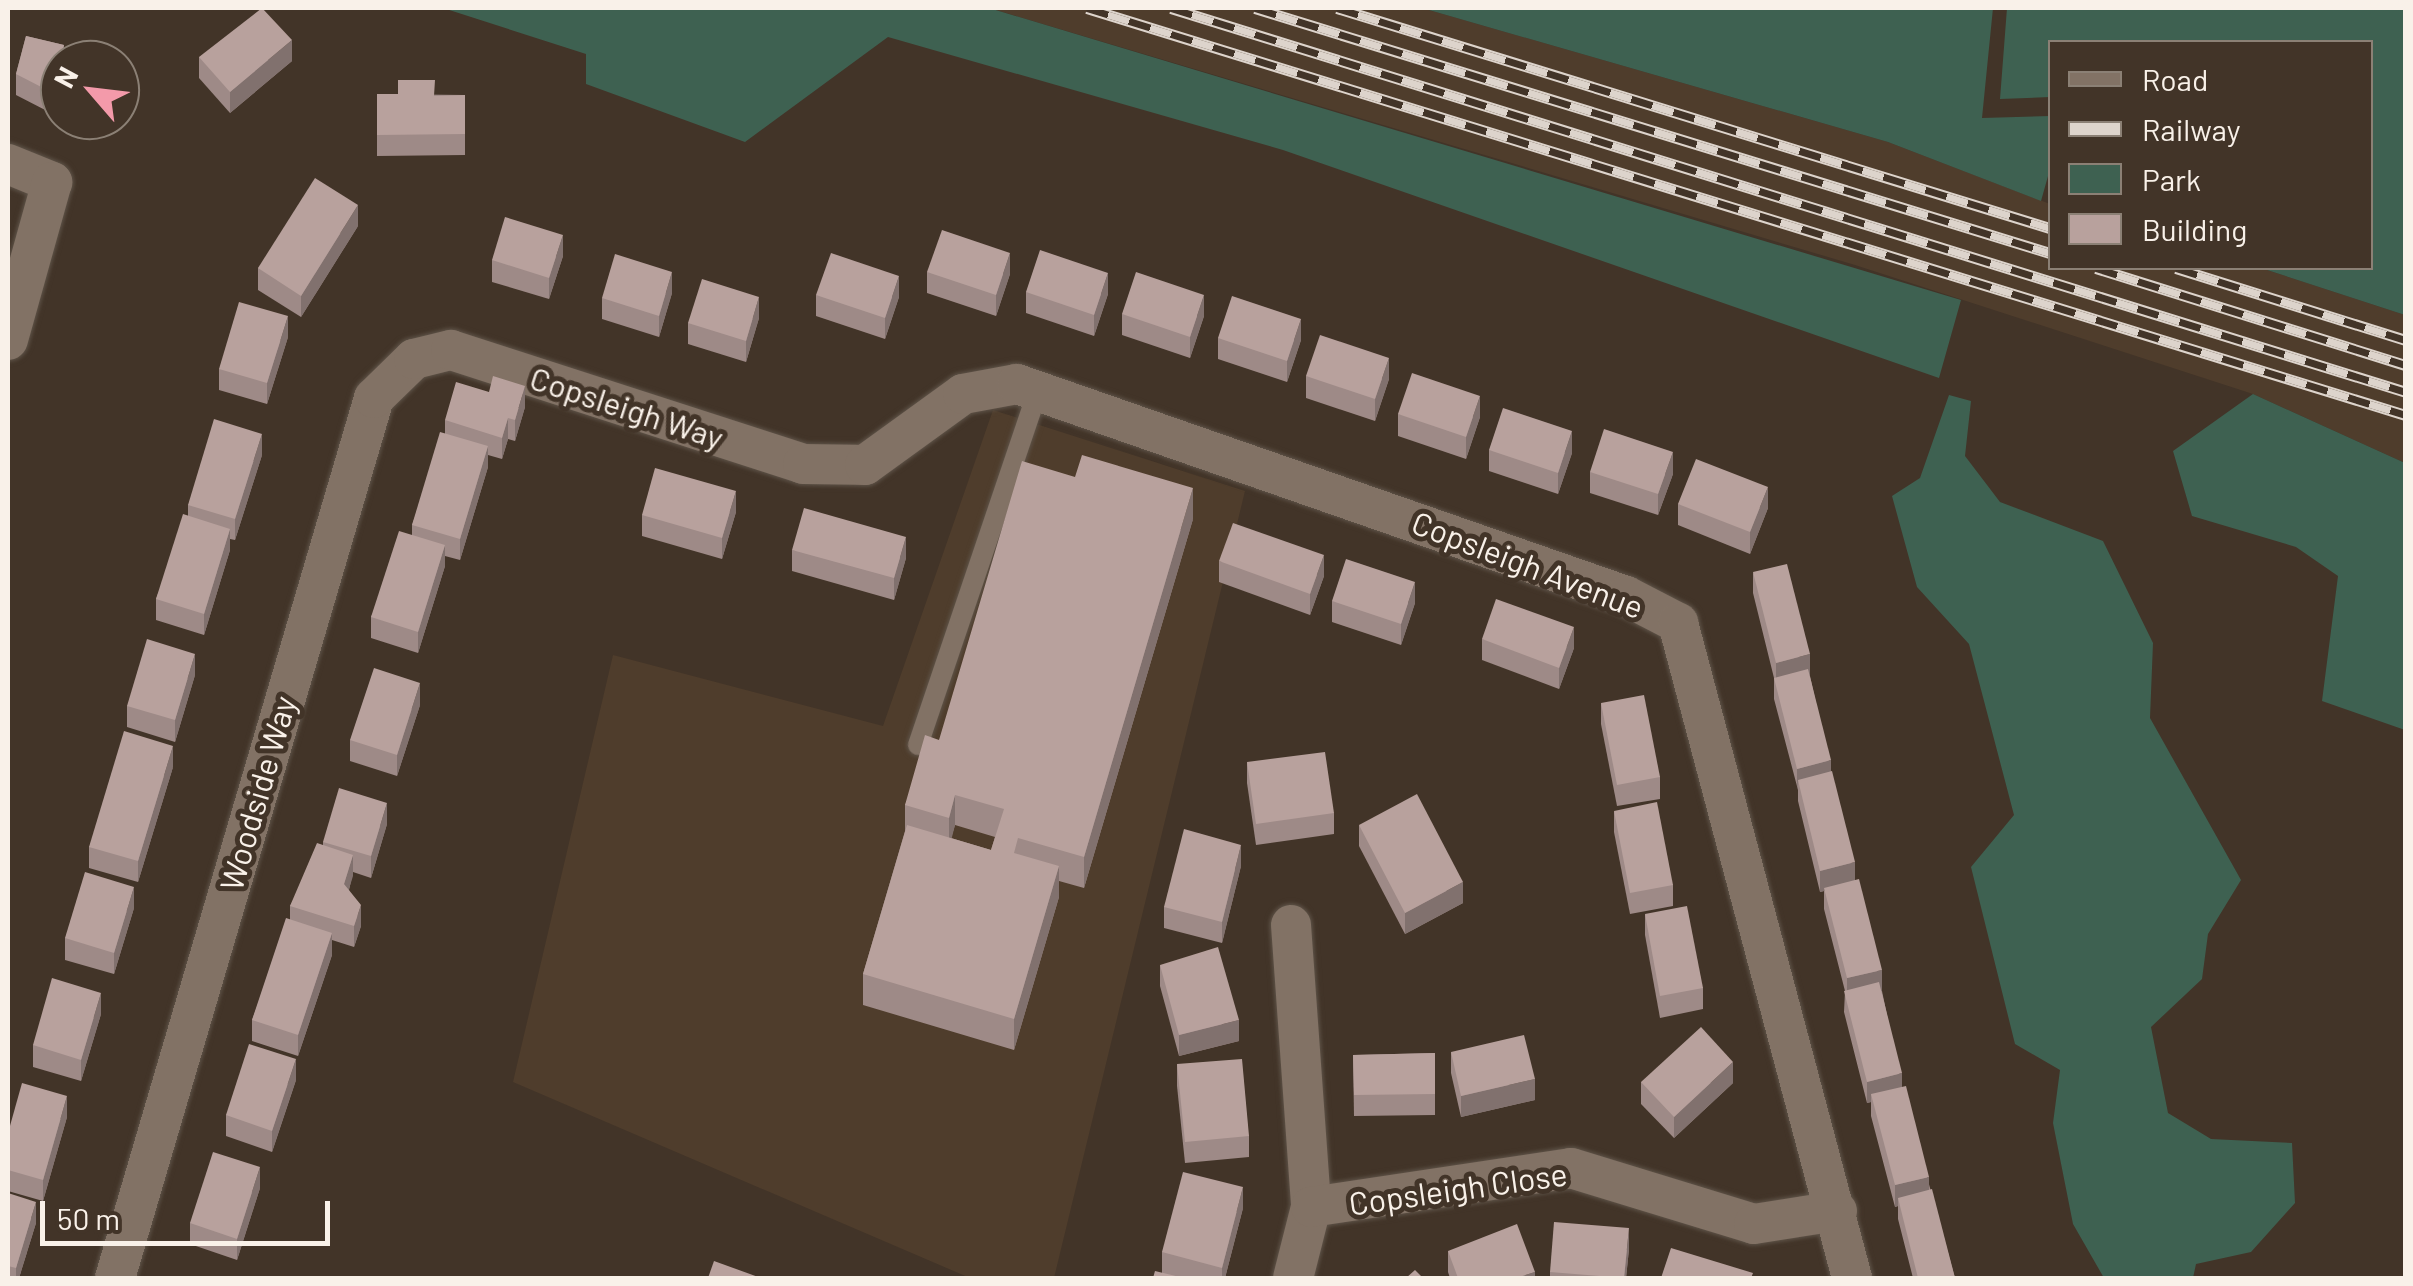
<!DOCTYPE html>
<html>
<head>
<meta charset="utf-8">
<style>
  body { margin:0 }
  #map { position:relative; width:2413px; height:1286px; overflow:hidden; background:#423428; font-family:Barlow,sans-serif }
  div>[style] { position:absolute }
  [style*='--x'] { left:calc(var(--x)*1px); top:calc(var(--y)*1px); width:calc(var(--w)*1px); rotate:calc(var(--a)*1deg) }
  .built>* { inset:0; background:#4f3d2c }
  .green>* { inset:0; background:#3e6151 }
  .roads { filter:drop-shadow(0 0 2px #5e5348) drop-shadow(0 0 2px #5e5348) }
  .lane>* { height:20px; margin:-10px; padding:0 10px; transform-origin:10px; border-radius:10px; background:#827265 }
  .street>* { height:40px; margin:-20px; padding:0 20px; transform-origin:20px; border-radius:20px; background:#827265 }
  .rail>* { height:11px; margin-top:-5.5px; transform-origin:0; background:repeating-linear-gradient(90deg,#423428 0 22px,#ddd4cc 0 44px); box-sizing:border-box; border-block:2px solid #ddd4cc }
  .wall>* { inset:0; background:#9e8a87 }
  .shaded-wall>* { inset:0; background:#81716e }
  .building>* { inset:0; background:#b8a19d }
  span { translate:-50% -50%; white-space:nowrap; text-align:center; line-height:1.15; -webkit-text-stroke:10px #423428; paint-order:stroke }
  .street-label { font-size:32px; color:#f9f1e9 }
  .frame { position:absolute; inset:0; border:10px solid #f9f1e9; pointer-events:none }
  .legend { position:absolute; left:2048px; top:40px; width:325px; height:230px; box-sizing:border-box; background:#423428; border:2px solid #8b8075; margin:0; padding:12px 18px; list-style:none; font-size:30px; color:#f9f1e9 }
  .legend li { display:flex; align-items:center; gap:20px; height:50px }
  .legend b { width:50px; border:2px solid #8b8075 }
  .north { position:absolute; left:40px; top:40px; width:100px; height:100px; box-sizing:border-box; background:#423428; border:2px solid #8b8075; border-radius:50%; rotate:298deg; font-size:28px; font-weight:700; line-height:40px; text-align:center; color:#f9f1e9 }
  .north::after { content:''; display:block; margin:auto; width:35px; height:45px; background:#f39aaa; clip-path:polygon(50% 0,100% 100%,50% 72%,0 100%) }
  .scale { position:absolute; left:40px; top:1201px; width:290px; height:45px; box-sizing:border-box; border:5px solid #f9f1e9; border-top:0; padding-left:12px; font-size:30px; line-height:35px; white-space:nowrap; color:#f9f1e9; -webkit-text-stroke:8px #423428; paint-order:stroke }
</style>
</head>
<body>
<div id="map">
  <div class="built">
    <i style="clip-path:polygon(989px 8px,1422px 8px,1888px 142px,2050px 204px,2050px 268px,2261px 268px,2405px 315px,2405px 463px,2253px 394px,1855px 265px)"></i>
    <i style="clip-path:polygon(993px 410px,1245px 491px,1054px 1278px,970px 1278px,513px 1082px,613px 655px,883px 726px)"></i>
  </div>
  <div class="green">
    <i style="clip-path:polygon(443px 8px,989px 8px,1961px 300px,1939px 378px,1283px 150px,888px 37px,745px 142px,586px 84px,586px 54px)"></i>
    <i style="clip-path:polygon(1422px 8px,1993px 8px,1982px 118px,2050px 116px,2050px 169px,2041px 201px,1888px 142px)"></i>
    <i style="clip-path:polygon(2007px 8px,2405px 8px,2405px 315px,2261px 268px,2370px 268px,2370px 42px,2050px 42px,2050px 97px,2000px 99px)"></i>
    <i style="clip-path:polygon(2253px 394px,2405px 463px,2405px 730px,2322px 701px,2338px 576px,2296px 547px,2192px 516px,2173px 451px)"></i>
    <i style="clip-path:polygon(1949px 395px,1971px 401px,1965px 456px,2000px 502px,2103px 541px,2153px 643px,2150px 718px,2241px 880px,2208px 934px,2202px 979px,2151px 1027px,2168px 1113px,2211px 1139px,2292px 1143px,2295px 1203px,2251px 1252px,2196px 1264px,2193px 1278px,2104px 1278px,2073px 1224px,2053px 1123px,2060px 1070px,2015px 1044px,1971px 867px,2014px 815px,1969px 644px,1917px 587px,1892px 496px,1920px 478px)"></i>
  </div>
  <div class="roads">
    <div class="lane">
      <i style="--x:918;--y:745;--w:375;--a:-71.3"></i>
    </div>
    <div class="street">
      <i style="--x:8;--y:164;--w:48;--a:22.2"></i>
      <i style="--x:52;--y:182;--w:164;--a:105.6"></i>
      <i style="--x:1291;--y:925;--w:283;--a:85.9"></i>
      <i style="--x:1311;--y:1207;--w:73;--a:104.2"></i>
      <i style="--x:1311;--y:1207;--w:263;--a:-8.5"></i>
      <i style="--x:1571;--y:1168;--w:191;--a:17"></i>
      <i style="--x:1754;--y:1224;--w:84;--a:-8.9"></i>
      <i style="--x:115;--y:1278;--w:917;--a:-73.6"></i>
      <i style="--x:374;--y:398;--w:56;--a:-44.3"></i>
      <i style="--x:414;--y:359;--w:38;--a:-14"></i>
      <i style="--x:451;--y:350;--w:370;--a:17.9"></i>
      <i style="--x:803;--y:464;--w:62;--a:0.9"></i>
      <i style="--x:865;--y:465;--w:121;--a:-35.9"></i>
      <i style="--x:963;--y:394;--w:55;--a:-10.5"></i>
      <i style="--x:1017;--y:384;--w:645;--a:19.19"></i>
      <i style="--x:1626;--y:596;--w:59;--a:27.4"></i>
      <i style="--x:1678;--y:623;--w:678;--a:75.12"></i>
    </div>
  </div>
  <div class="rail">
    <i style="--x:1087;--y:8;--w:1380;--a:17.15"></i>
    <i style="--x:1171;--y:8;--w:1293;--a:17.27"></i>
    <i style="--x:1255;--y:8;--w:832;--a:17.13"></i>
    <i style="--x:1337;--y:8;--w:746;--a:17.15"></i>
    <i style="--x:2096;--y:268;--w:325;--a:17.4"></i>
    <i style="--x:2176;--y:268;--w:241;--a:17.4"></i>
  </div>
  <div class="wall">
    <i style="clip-path:polygon(26px 36px,64px 45px,64px 60px,60px 60px,60px 81px,51px 113px,16px 95px,16px 74px)"></i>
    <i style="clip-path:polygon(199px 57px,292px 61px,230px 113px,199px 78px)"></i>
    <i style="clip-path:polygon(377px 94px,465px 95px,465px 155px,377px 156px)"></i>
    <i style="clip-path:polygon(97px 120px,114px 120px,112px 128px)"></i>
    <i style="clip-path:polygon(358px 226px,301px 317px,258px 290px,258px 268px)"></i>
    <i style="clip-path:polygon(563px 256px,549px 299px,492px 282px,492px 260px)"></i>
    <i style="clip-path:polygon(927px 272px,1010px 274px,996px 316px,927px 293px)"></i>
    <i style="clip-path:polygon(1026px 292px,1108px 294px,1094px 336px,1026px 313px)"></i>
    <i style="clip-path:polygon(672px 293px,659px 337px,602px 319px,602px 298px)"></i>
    <i style="clip-path:polygon(816px 295px,899px 297px,885px 339px,816px 316px)"></i>
    <i style="clip-path:polygon(1122px 314px,1204px 316px,1190px 358px,1122px 335px)"></i>
    <i style="clip-path:polygon(759px 318px,746px 362px,688px 344px,688px 323px)"></i>
    <i style="clip-path:polygon(288px 337px,267px 404px,219px 390px,219px 369px)"></i>
    <i style="clip-path:polygon(1218px 338px,1301px 340px,1287px 382px,1218px 359px)"></i>
    <i style="clip-path:polygon(1306px 376px,1389px 379px,1375px 421px,1306px 398px)"></i>
    <i style="clip-path:polygon(525px 407px,515px 441px,508px 439px,502px 459px,488px 455px,488px 467px,460px 560px,445px 556px,445px 566px,418px 653px,371px 638px,371px 617px,412px 535px,412px 525px,445px 433px,445px 420px)"></i>
    <i style="clip-path:polygon(1398px 414px,1480px 417px,1466px 459px,1398px 436px)"></i>
    <i style="clip-path:polygon(1489px 450px,1572px 453px,1558px 494px,1489px 471px)"></i>
    <i style="clip-path:polygon(262px 455px,235px 540px,230px 539px,230px 550px,204px 635px,156px 620px,156px 599px,188px 516px,188px 505px)"></i>
    <i style="clip-path:polygon(1590px 472px,1673px 474px,1658px 515px,1590px 493px)"></i>
    <i style="clip-path:polygon(1678px 504px,1768px 508px,1750px 554px,1678px 525px)"></i>
    <i style="clip-path:polygon(736px 512px,722px 559px,642px 536px,642px 515px)"></i>
    <i style="clip-path:polygon(evenodd,1193px 519px,1084px 888px,1059px 881px,1059px 897px,1014px 1050px,863px 1005px,863px 974px,905px 831px,905px 805px,939px 740px,1193px 519px,955px 825px,995px 837px,991px 850px,951px 838px,955px 825px)"></i>
    <i style="clip-path:polygon(792px 550px,906px 558px,894px 600px,792px 571px)"></i>
    <i style="clip-path:polygon(1219px 561px,1324px 576px,1310px 615px,1219px 582px)"></i>
    <i style="clip-path:polygon(1753px 572px,1810px 676px,1855px 880px,1882px 991px,1902px 1087px,1955px 1278px,1913px 1278px,1898px 1219px,1898px 1206px,1895px 1207px,1871px 1116px,1871px 1102px,1867px 1103px,1844px 1012px,1845px 991px,1824px 909px,1824px 891px,1820px 892px,1798px 801px,1798px 790px,1774px 699px,1774px 678px,1753px 593px)"></i>
    <i style="clip-path:polygon(1332px 601px,1415px 603px,1401px 645px,1332px 622px)"></i>
    <i style="clip-path:polygon(1482px 639px,1574px 648px,1559px 689px,1482px 660px)"></i>
    <i style="clip-path:polygon(195px 675px,175px 742px,127px 727px,127px 706px)"></i>
    <i style="clip-path:polygon(1601px 703px,1660px 777px,1660px 799px,1617px 806px,1601px 724px)"></i>
    <i style="clip-path:polygon(420px 705px,397px 776px,350px 761px,350px 740px)"></i>
    <i style="clip-path:polygon(1247px 762px,1334px 813px,1334px 834px,1256px 845px,1247px 783px)"></i>
    <i style="clip-path:polygon(173px 767px,138px 882px,89px 868px,89px 847px)"></i>
    <i style="clip-path:polygon(1614px 811px,1673px 885px,1673px 906px,1630px 914px,1614px 832px)"></i>
    <i style="clip-path:polygon(387px 824px,371px 878px,353px 872px,349px 890px,361px 926px,354px 947px,332px 940px,332px 955px,298px 1056px,252px 1041px,252px 1020px,290px 920px,290px 906px,323px 845px,323px 842px)"></i>
    <i style="clip-path:polygon(1359px 825px,1463px 903px,1405px 934px,1359px 846px)"></i>
    <i style="clip-path:polygon(1241px 866px,1222px 943px,1164px 928px,1164px 907px)"></i>
    <i style="clip-path:polygon(134px 908px,114px 974px,65px 960px,65px 938px)"></i>
    <i style="clip-path:polygon(1645px 914px,1703px 988px,1703px 1009px,1660px 1018px,1645px 935px)"></i>
    <i style="clip-path:polygon(1160px 965px,1239px 1041px,1179px 1056px,1160px 986px)"></i>
    <i style="clip-path:polygon(101px 1014px,81px 1081px,33px 1067px,33px 1045px)"></i>
    <i style="clip-path:polygon(1451px 1052px,1535px 1100px,1461px 1117px,1451px 1073px)"></i>
    <i style="clip-path:polygon(1435px 1053px,1435px 1115px,1354px 1116px,1353px 1055px)"></i>
    <i style="clip-path:polygon(1177px 1064px,1249px 1136px,1249px 1157px,1185px 1163px,1177px 1086px)"></i>
    <i style="clip-path:polygon(296px 1080px,272px 1152px,226px 1136px,226px 1115px)"></i>
    <i style="clip-path:polygon(1641px 1082px,1733px 1083px,1674px 1138px,1641px 1104px)"></i>
    <i style="clip-path:polygon(67px 1117px,43px 1201px,8px 1191px,8px 1133px)"></i>
    <i style="clip-path:polygon(260px 1188px,237px 1260px,190px 1244px,190px 1223px)"></i>
    <i style="clip-path:polygon(8px 1193px,36px 1223px,19px 1278px,8px 1278px)"></i>
    <i style="clip-path:polygon(1243px 1208px,1225px 1278px,1153px 1278px,1162px 1273px,1162px 1252px)"></i>
    <i style="clip-path:polygon(1629px 1249px,1626px 1278px,1550px 1278px,1550px 1272px)"></i>
    <i style="clip-path:polygon(1448px 1251px,1535px 1278px,1450px 1278px,1448px 1272px)"></i>
  </div>
  <div class="shaded-wall">
    <i style="clip-path:polygon(292px 40px,292px 61px,230px 113px,230px 92px)"></i>
    <i style="clip-path:polygon(64px 45px,64px 60px,60px 60px,60px 81px,51px 113px,51px 92px)"></i>
    <i style="clip-path:polygon(124px 60px,124px 81px,120px 97px,120px 76px)"></i>
    <i style="clip-path:polygon(358px 205px,358px 226px,301px 317px,301px 296px)"></i>
    <i style="clip-path:polygon(563px 235px,563px 256px,549px 299px,549px 278px)"></i>
    <i style="clip-path:polygon(1010px 253px,1010px 274px,996px 316px,996px 295px)"></i>
    <i style="clip-path:polygon(672px 272px,672px 293px,659px 337px,659px 316px)"></i>
    <i style="clip-path:polygon(1108px 273px,1108px 294px,1094px 336px,1094px 315px)"></i>
    <i style="clip-path:polygon(899px 276px,899px 297px,885px 339px,885px 318px)"></i>
    <i style="clip-path:polygon(1204px 295px,1204px 316px,1190px 358px,1190px 337px)"></i>
    <i style="clip-path:polygon(759px 297px,759px 318px,746px 362px,746px 341px)"></i>
    <i style="clip-path:polygon(288px 316px,288px 337px,267px 404px,267px 383px)"></i>
    <i style="clip-path:polygon(1301px 319px,1301px 340px,1287px 382px,1287px 361px)"></i>
    <i style="clip-path:polygon(1389px 358px,1389px 379px,1375px 421px,1375px 399px)"></i>
    <i style="clip-path:polygon(525px 386px,525px 407px,515px 441px,515px 420px)"></i>
    <i style="clip-path:polygon(1480px 396px,1480px 417px,1466px 459px,1466px 437px)"></i>
    <i style="clip-path:polygon(508px 418px,508px 439px,502px 459px,502px 438px)"></i>
    <i style="clip-path:polygon(1572px 431px,1572px 453px,1558px 494px,1558px 473px)"></i>
    <i style="clip-path:polygon(262px 434px,262px 455px,235px 540px,235px 519px)"></i>
    <i style="clip-path:polygon(488px 446px,488px 467px,460px 560px,460px 539px)"></i>
    <i style="clip-path:polygon(1673px 452px,1673px 474px,1658px 515px,1658px 494px)"></i>
    <i style="clip-path:polygon(1768px 487px,1768px 508px,1750px 554px,1750px 532px)"></i>
    <i style="clip-path:polygon(1193px 488px,1193px 519px,1084px 888px,1084px 857px)"></i>
    <i style="clip-path:polygon(736px 491px,736px 512px,722px 559px,722px 538px)"></i>
    <i style="clip-path:polygon(230px 529px,230px 550px,204px 635px,204px 614px)"></i>
    <i style="clip-path:polygon(906px 537px,906px 558px,894px 600px,894px 578px)"></i>
    <i style="clip-path:polygon(445px 545px,445px 566px,418px 653px,418px 632px)"></i>
    <i style="clip-path:polygon(1324px 555px,1324px 576px,1310px 615px,1310px 594px)"></i>
    <i style="clip-path:polygon(1415px 582px,1415px 603px,1401px 645px,1401px 624px)"></i>
    <i style="clip-path:polygon(1574px 627px,1574px 648px,1559px 689px,1559px 668px)"></i>
    <i style="clip-path:polygon(195px 654px,195px 675px,175px 742px,175px 720px)"></i>
    <i style="clip-path:polygon(1810px 654px,1810px 676px,1776px 685px,1776px 663px)"></i>
    <i style="clip-path:polygon(420px 683px,420px 705px,397px 776px,397px 755px)"></i>
    <i style="clip-path:polygon(173px 746px,173px 767px,138px 882px,138px 861px)"></i>
    <i style="clip-path:polygon(1831px 760px,1831px 781px,1798px 780px,1797px 790px,1797px 769px)"></i>
    <i style="clip-path:polygon(955px 795px,955px 825px,949px 849px,949px 818px)"></i>
    <i style="clip-path:polygon(387px 803px,387px 824px,371px 878px,371px 856px)"></i>
    <i style="clip-path:polygon(1241px 845px,1241px 866px,1222px 943px,1222px 922px)"></i>
    <i style="clip-path:polygon(353px 855px,353px 876px,344px 905px,344px 884px)"></i>
    <i style="clip-path:polygon(1855px 862px,1855px 883px,1820px 892px,1820px 871px)"></i>
    <i style="clip-path:polygon(1059px 866px,1059px 897px,1014px 1050px,1014px 1019px)"></i>
    <i style="clip-path:polygon(1463px 882px,1463px 903px,1405px 934px,1405px 913px)"></i>
    <i style="clip-path:polygon(134px 887px,134px 908px,114px 974px,114px 953px)"></i>
    <i style="clip-path:polygon(361px 905px,361px 926px,354px 947px,354px 926px)"></i>
    <i style="clip-path:polygon(332px 933px,332px 955px,298px 1056px,298px 1035px)"></i>
    <i style="clip-path:polygon(1882px 970px,1882px 991px,1847px 1000px,1847px 978px)"></i>
    <i style="clip-path:polygon(101px 993px,101px 1014px,81px 1081px,81px 1060px)"></i>
    <i style="clip-path:polygon(1239px 1020px,1239px 1041px,1179px 1056px,1179px 1035px)"></i>
    <i style="clip-path:polygon(296px 1059px,296px 1080px,272px 1152px,272px 1131px)"></i>
    <i style="clip-path:polygon(1733px 1062px,1733px 1083px,1674px 1138px,1674px 1117px)"></i>
    <i style="clip-path:polygon(1902px 1073px,1902px 1094px,1871px 1094px,1871px 1102px,1867px 1103px,1867px 1082px)"></i>
    <i style="clip-path:polygon(1535px 1079px,1535px 1100px,1461px 1117px,1461px 1096px)"></i>
    <i style="clip-path:polygon(67px 1096px,67px 1117px,43px 1201px,43px 1180px)"></i>
    <i style="clip-path:polygon(260px 1167px,260px 1188px,237px 1260px,237px 1239px)"></i>
    <i style="clip-path:polygon(1929px 1177px,1929px 1198px,1898px 1198px,1898px 1206px,1895px 1207px,1895px 1185px)"></i>
    <i style="clip-path:polygon(1243px 1187px,1243px 1208px,1225px 1278px,1222px 1278px,1222px 1268px)"></i>
    <i style="clip-path:polygon(36px 1202px,36px 1223px,19px 1278px,16px 1278px,16px 1268px)"></i>
    <i style="clip-path:polygon(1629px 1228px,1629px 1249px,1626px 1278px,1624px 1278px)"></i>
    <i style="clip-path:polygon(1535px 1272px,1535px 1278px,1516px 1278px)"></i>
  </div>
  <div class="building">
    <i style="clip-path:polygon(262px 8px,292px 40px,230px 92px,199px 57px)"></i>
    <i style="clip-path:polygon(26px 36px,64px 45px,51px 92px,16px 74px)"></i>
    <i style="clip-path:polygon(86px 50px,124px 60px,120px 76px,120px 60px,84px 60px)"></i>
    <i style="clip-path:polygon(398px 80px,435px 80px,434px 96px,465px 95px,465px 134px,377px 135px,377px 94px,398px 94px)"></i>
    <i style="clip-path:polygon(315px 178px,358px 205px,301px 296px,258px 268px)"></i>
    <i style="clip-path:polygon(505px 217px,563px 235px,549px 278px,492px 260px)"></i>
    <i style="clip-path:polygon(942px 230px,1010px 253px,996px 295px,927px 272px)"></i>
    <i style="clip-path:polygon(1040px 250px,1108px 273px,1094px 315px,1026px 292px)"></i>
    <i style="clip-path:polygon(831px 253px,899px 276px,885px 318px,816px 295px)"></i>
    <i style="clip-path:polygon(615px 254px,672px 272px,659px 316px,602px 298px)"></i>
    <i style="clip-path:polygon(1136px 272px,1204px 295px,1190px 337px,1122px 314px)"></i>
    <i style="clip-path:polygon(702px 279px,759px 297px,746px 341px,688px 323px)"></i>
    <i style="clip-path:polygon(1232px 296px,1301px 319px,1287px 361px,1218px 338px)"></i>
    <i style="clip-path:polygon(239px 302px,288px 316px,267px 383px,219px 369px)"></i>
    <i style="clip-path:polygon(1320px 335px,1389px 358px,1375px 399px,1306px 376px)"></i>
    <i style="clip-path:polygon(1412px 373px,1480px 396px,1466px 437px,1398px 414px)"></i>
    <i style="clip-path:polygon(493px 376px,525px 386px,515px 420px,508px 418px,502px 438px,445px 420px,456px 382px,489px 392px)"></i>
    <i style="clip-path:polygon(1503px 408px,1572px 431px,1558px 473px,1489px 450px)"></i>
    <i style="clip-path:polygon(214px 419px,262px 434px,235px 519px,188px 505px)"></i>
    <i style="clip-path:polygon(1604px 429px,1673px 452px,1658px 494px,1590px 472px)"></i>
    <i style="clip-path:polygon(440px 432px,488px 446px,460px 539px,412px 525px)"></i>
    <i style="clip-path:polygon(1082px 455px,1193px 488px,1084px 857px,1018px 838px,1014px 853px,1059px 866px,1014px 1019px,863px 974px,907px 825px,991px 850px,1004px 809px,955px 795px,949px 818px,905px 805px,925px 735px,939px 740px,1022px 461px,1075px 477px)"></i>
    <i style="clip-path:polygon(1696px 459px,1768px 487px,1750px 532px,1678px 504px)"></i>
    <i style="clip-path:polygon(655px 468px,736px 491px,722px 538px,642px 515px)"></i>
    <i style="clip-path:polygon(804px 508px,906px 537px,894px 578px,792px 550px)"></i>
    <i style="clip-path:polygon(183px 514px,230px 529px,204px 614px,156px 599px)"></i>
    <i style="clip-path:polygon(1233px 523px,1324px 555px,1310px 594px,1219px 561px)"></i>
    <i style="clip-path:polygon(399px 531px,445px 545px,418px 632px,371px 617px)"></i>
    <i style="clip-path:polygon(1346px 559px,1415px 582px,1401px 624px,1332px 601px)"></i>
    <i style="clip-path:polygon(1787px 564px,1810px 654px,1776px 663px,1753px 572px)"></i>
    <i style="clip-path:polygon(1496px 599px,1574px 627px,1559px 668px,1482px 639px)"></i>
    <i style="clip-path:polygon(147px 639px,195px 654px,175px 720px,127px 706px)"></i>
    <i style="clip-path:polygon(374px 668px,420px 683px,397px 755px,350px 740px)"></i>
    <i style="clip-path:polygon(1808px 669px,1831px 760px,1797px 769px,1774px 678px)"></i>
    <i style="clip-path:polygon(1644px 695px,1660px 777px,1617px 785px,1601px 703px)"></i>
    <i style="clip-path:polygon(124px 731px,173px 746px,138px 861px,89px 847px)"></i>
    <i style="clip-path:polygon(1325px 752px,1334px 813px,1256px 824px,1247px 762px)"></i>
    <i style="clip-path:polygon(1832px 771px,1855px 862px,1820px 871px,1798px 780px)"></i>
    <i style="clip-path:polygon(339px 788px,387px 803px,371px 856px,323px 842px)"></i>
    <i style="clip-path:polygon(1417px 794px,1463px 882px,1405px 913px,1359px 825px)"></i>
    <i style="clip-path:polygon(1657px 802px,1673px 885px,1630px 893px,1614px 811px)"></i>
    <i style="clip-path:polygon(1184px 829px,1241px 845px,1222px 922px,1164px 907px)"></i>
    <i style="clip-path:polygon(317px 843px,353px 855px,344px 884px,361px 905px,354px 926px,290px 906px)"></i>
    <i style="clip-path:polygon(85px 872px,134px 887px,114px 953px,65px 938px)"></i>
    <i style="clip-path:polygon(1859px 879px,1882px 970px,1847px 978px,1824px 888px)"></i>
    <i style="clip-path:polygon(1687px 906px,1703px 988px,1660px 996px,1645px 914px)"></i>
    <i style="clip-path:polygon(286px 918px,332px 933px,298px 1035px,252px 1020px)"></i>
    <i style="clip-path:polygon(1218px 947px,1239px 1020px,1179px 1035px,1160px 965px)"></i>
    <i style="clip-path:polygon(52px 978px,101px 993px,81px 1060px,33px 1045px)"></i>
    <i style="clip-path:polygon(1879px 982px,1902px 1073px,1867px 1082px,1844px 991px)"></i>
    <i style="clip-path:polygon(1701px 1027px,1733px 1062px,1674px 1117px,1641px 1082px)"></i>
    <i style="clip-path:polygon(1524px 1035px,1535px 1079px,1461px 1096px,1451px 1052px)"></i>
    <i style="clip-path:polygon(249px 1044px,296px 1059px,272px 1131px,226px 1115px)"></i>
    <i style="clip-path:polygon(1435px 1053px,1435px 1094px,1354px 1095px,1353px 1055px)"></i>
    <i style="clip-path:polygon(1242px 1059px,1249px 1136px,1185px 1142px,1177px 1064px)"></i>
    <i style="clip-path:polygon(22px 1083px,67px 1096px,43px 1180px,8px 1170px,8px 1133px)"></i>
    <i style="clip-path:polygon(1906px 1086px,1929px 1177px,1895px 1185px,1871px 1094px)"></i>
    <i style="clip-path:polygon(213px 1152px,260px 1167px,237px 1239px,190px 1223px)"></i>
    <i style="clip-path:polygon(1183px 1172px,1243px 1187px,1222px 1268px,1162px 1252px)"></i>
    <i style="clip-path:polygon(1932px 1189px,1955px 1278px,1918px 1278px,1898px 1198px)"></i>
    <i style="clip-path:polygon(8px 1193px,36px 1202px,16px 1268px,8px 1266px)"></i>
    <i style="clip-path:polygon(1554px 1222px,1629px 1228px,1624px 1278px,1550px 1272px)"></i>
    <i style="clip-path:polygon(1517px 1224px,1535px 1272px,1516px 1278px,1458px 1278px,1448px 1251px)"></i>
    <i style="clip-path:polygon(1671px 1248px,1753px 1273px,1751px 1278px,1661px 1278px)"></i>
    <i style="clip-path:polygon(714px 1261px,761px 1278px,708px 1278px)"></i>
    <i style="clip-path:polygon(1415px 1270px,1423px 1278px,1406px 1278px)"></i>
    <i style="clip-path:polygon(1155px 1271px,1184px 1278px,1153px 1278px)"></i>
  </div>
  <div class="street-label">
    <span style="left:627px;top:407px;rotate:18deg">Copsleigh Way</span>
    <span style="left:1528px;top:564px;rotate:21deg">Copsleigh Avenue</span>
    <span style="left:257px;top:793px;rotate:-74deg">Woodside Way</span>
    <span style="left:1458px;top:1188px;rotate:-8deg">Copsleigh Close</span>
  </div>
  <div class="frame"></div>
  <ul class="legend">
  <li><b style="height:12px;background:#827265"></b>Road</li>
  <li><b style="height:12px;background:#ddd4cc"></b>Railway</li>
  <li><b style="height:28px;background:#3e6151"></b>Park</li>
  <li><b style="height:28px;background:#b8a19d"></b>Building</li>
  </ul>
  <div class="north">N</div>
  <div class="scale">50 m</div>
</div>
</body>
</html>
